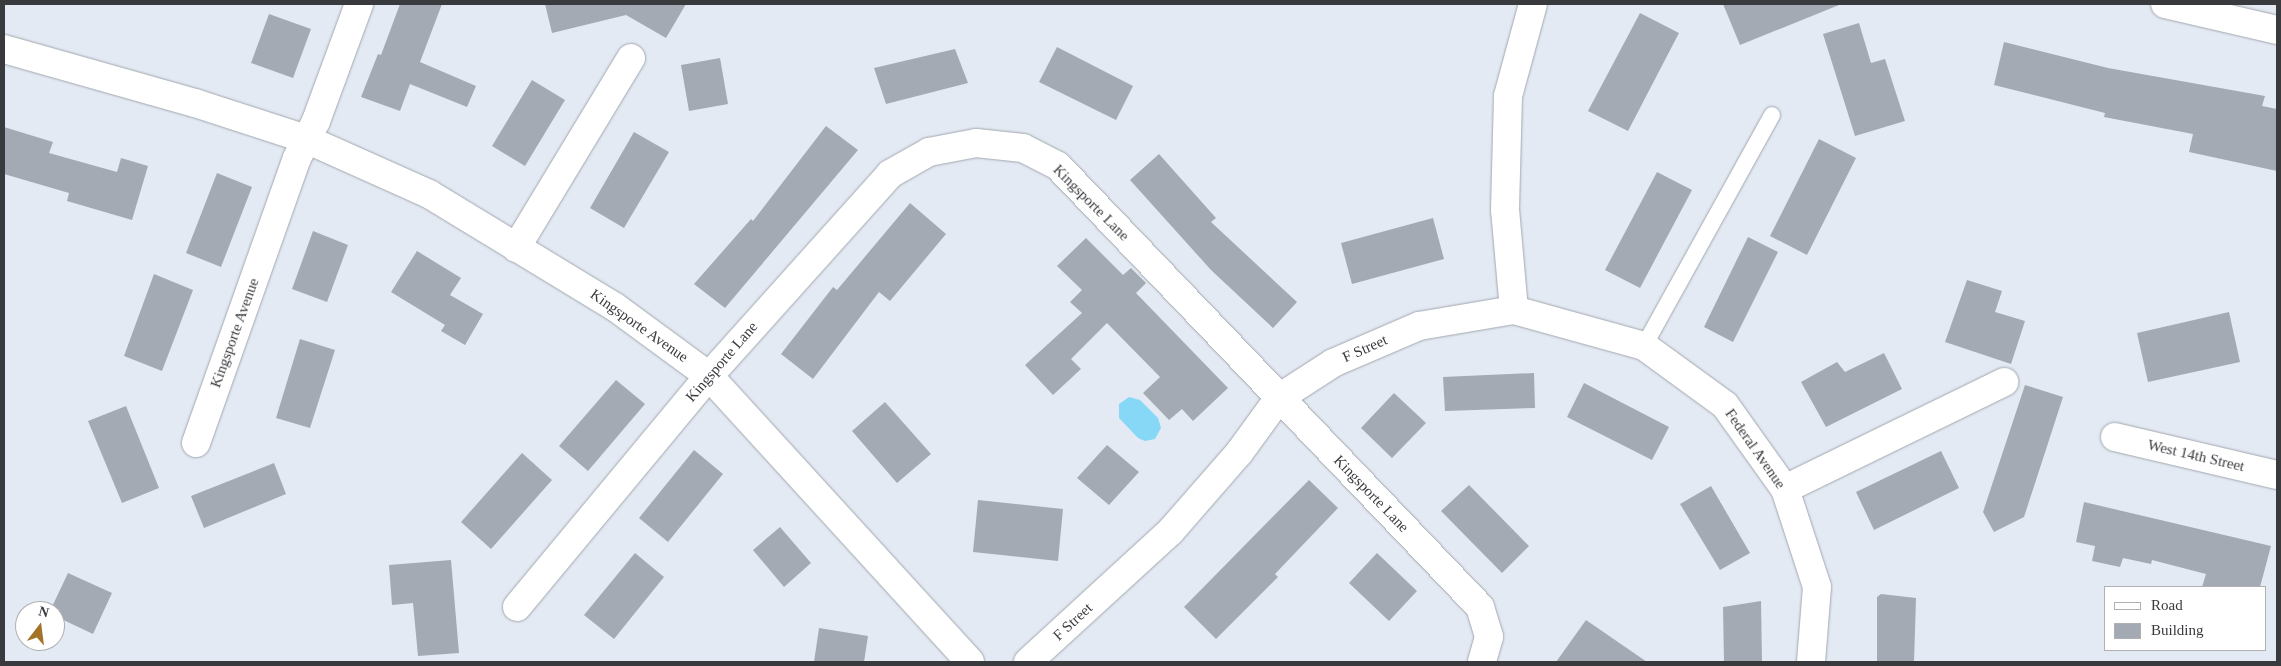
<!DOCTYPE html>
<html>
<head>
<meta charset="utf-8">
<style>
  body { margin:0 }
  #map { position:relative; width:2281px; height:666px; overflow:hidden; background:#e4eaf3; font-family:"Times New Roman",serif }
  div>[style] { position:absolute }
  [style*='--x'] { left:calc(var(--x)*1px); top:calc(var(--y)*1px); width:calc(var(--w)*1px); rotate:calc(var(--a)*1deg) }
  .water>* { inset:0; background:#87d7f6 }
  .building>* { inset:0; background:#a4aab3 }
  .roads { filter:drop-shadow(0 0 1px #a1a7af) drop-shadow(0 0 1px #a1a7af) }
  .lane>* { height:16px; margin:-8px; padding:0 8px; transform-origin:8px; border-radius:8px; background:#fff }
  .street>* { height:28px; margin:-14px; padding:0 14px; transform-origin:14px; border-radius:14px; background:#fff }
  span { translate:-50% -50%; white-space:nowrap; text-align:center; line-height:1.15; -webkit-text-stroke:4px #fff; paint-order:stroke }
  .street-label { font-size:15px; color:#383a3e }
  .frame { position:absolute; inset:0; border:5px solid #383a3e; pointer-events:none }
  .legend { position:absolute; left:2104px; top:586px; width:162px; height:65px; box-sizing:border-box; background:#fff; border:1px solid #afb0b2; margin:0; padding:6px 9px; list-style:none; font-size:15px; color:#383a3e }
  .legend li { display:flex; align-items:center; gap:10px; height:25px }
  .legend b { width:25px; border:1px solid #afb0b2 }
  .north { position:absolute; left:15px; top:601px; width:50px; height:50px; box-sizing:border-box; background:#fff; border:1px solid #afb0b2; border-radius:50%; rotate:15deg; font-size:14px; font-weight:700; line-height:20px; text-align:center; color:#383a3e }
  .north::after { content:''; display:block; margin:auto; width:18px; height:22px; background:#a37428; clip-path:polygon(50% 0,100% 100%,50% 72%,0 100%) }
</style>
</head>
<body>
<div id="map">
  <div class="water">
    <i style="clip-path:polygon(1129px 397px,1140px 400px,1158px 418px,1161px 428px,1155px 439px,1145px 441px,1138px 438px,1119px 418px,1119px 404px)"></i>
  </div>
  <div class="building">
    <i style="clip-path:polygon(400px 4px,442px 4px,420px 62px,476px 86px,467px 107px,410px 84px,400px 111px,361px 97px,378px 54px,381px 55px)"></i>
    <i style="clip-path:polygon(545px 4px,686px 4px,666px 38px,626px 15px,552px 33px)"></i>
    <i style="clip-path:polygon(1723px 4px,1838px 4px,1839px 5px,1740px 45px)"></i>
    <i style="clip-path:polygon(1640px 13px,1679px 33px,1628px 131px,1588px 111px)"></i>
    <i style="clip-path:polygon(269px 14px,311px 29px,293px 78px,251px 63px)"></i>
    <i style="clip-path:polygon(1859px 23px,1871px 63px,1885px 59px,1905px 121px,1855px 136px,1823px 34px)"></i>
    <i style="clip-path:polygon(2004px 42px,2108px 68px,2265px 96px,2262px 106px,2277px 109px,2277px 171px,2189px 152px,2193px 134px,2104px 117px,2105px 113px,1994px 85px)"></i>
    <i style="clip-path:polygon(1057px 47px,1133px 86px,1116px 120px,1039px 82px)"></i>
    <i style="clip-path:polygon(955px 49px,968px 83px,886px 104px,874px 68px)"></i>
    <i style="clip-path:polygon(720px 58px,728px 104px,689px 111px,681px 65px)"></i>
    <i style="clip-path:polygon(532px 80px,565px 100px,525px 166px,492px 146px)"></i>
    <i style="clip-path:polygon(826px 126px,858px 150px,725px 308px,694px 284px,751px 219px,753px 221px)"></i>
    <i style="clip-path:polygon(4px 127px,53px 142px,49px 153px,117px 172px,121px 158px,148px 166px,132px 220px,67px 201px,69px 193px,4px 174px)"></i>
    <i style="clip-path:polygon(634px 132px,669px 152px,624px 228px,590px 208px)"></i>
    <i style="clip-path:polygon(1819px 139px,1856px 158px,1807px 255px,1770px 236px)"></i>
    <i style="clip-path:polygon(1159px 154px,1216px 218px,1211px 222px,1297px 302px,1273px 328px,1211px 270px,1130px 180px)"></i>
    <i style="clip-path:polygon(1657px 172px,1692px 190px,1640px 288px,1605px 270px)"></i>
    <i style="clip-path:polygon(217px 173px,252px 187px,221px 267px,186px 253px)"></i>
    <i style="clip-path:polygon(910px 203px,946px 234px,890px 301px,879px 292px,813px 379px,781px 354px,833px 287px,837px 290px)"></i>
    <i style="clip-path:polygon(1433px 218px,1444px 259px,1352px 284px,1341px 243px)"></i>
    <i style="clip-path:polygon(313px 231px,348px 245px,327px 302px,292px 289px)"></i>
    <i style="clip-path:polygon(1748px 237px,1778px 252px,1733px 342px,1704px 327px)"></i>
    <i style="clip-path:polygon(1086px 238px,1123px 275px,1131px 268px,1146px 283px,1136px 293px,1228px 388px,1193px 421px,1182px 409px,1169px 420px,1143px 393px,1160px 377px,1107px 323px,1071px 359px,1081px 369px,1053px 395px,1025px 365px,1082px 313px,1070px 302px,1082px 290px,1057px 266px)"></i>
    <i style="clip-path:polygon(417px 251px,461px 278px,450px 295px,483px 314px,465px 345px,441px 331px,445px 325px,391px 292px)"></i>
    <i style="clip-path:polygon(154px 274px,193px 290px,162px 371px,124px 356px)"></i>
    <i style="clip-path:polygon(1967px 280px,2002px 291px,1995px 312px,2025px 321px,2011px 364px,1945px 342px)"></i>
    <i style="clip-path:polygon(2229px 312px,2240px 362px,2148px 382px,2137px 333px)"></i>
    <i style="clip-path:polygon(300px 339px,335px 350px,310px 428px,276px 418px)"></i>
    <i style="clip-path:polygon(1884px 353px,1902px 389px,1826px 427px,1801px 382px,1837px 362px,1845px 372px)"></i>
    <i style="clip-path:polygon(1534px 373px,1535px 408px,1445px 411px,1443px 377px)"></i>
    <i style="clip-path:polygon(616px 380px,645px 404px,588px 471px,559px 446px)"></i>
    <i style="clip-path:polygon(1584px 383px,1669px 427px,1652px 460px,1567px 417px)"></i>
    <i style="clip-path:polygon(2025px 385px,2063px 397px,2024px 517px,1994px 532px,1983px 512px)"></i>
    <i style="clip-path:polygon(1394px 393px,1426px 423px,1392px 458px,1361px 428px)"></i>
    <i style="clip-path:polygon(885px 402px,931px 454px,897px 483px,852px 431px)"></i>
    <i style="clip-path:polygon(126px 406px,159px 488px,122px 503px,88px 421px)"></i>
    <i style="clip-path:polygon(1107px 445px,1139px 472px,1109px 505px,1077px 478px)"></i>
    <i style="clip-path:polygon(694px 450px,723px 474px,668px 542px,639px 518px)"></i>
    <i style="clip-path:polygon(1941px 451px,1959px 488px,1874px 530px,1856px 492px)"></i>
    <i style="clip-path:polygon(522px 453px,552px 480px,491px 549px,461px 522px)"></i>
    <i style="clip-path:polygon(274px 463px,286px 494px,204px 528px,191px 496px)"></i>
    <i style="clip-path:polygon(1309px 480px,1338px 508px,1275px 574px,1278px 577px,1216px 639px,1184px 607px)"></i>
    <i style="clip-path:polygon(1469px 485px,1529px 546px,1502px 573px,1441px 511px)"></i>
    <i style="clip-path:polygon(1711px 486px,1750px 553px,1720px 570px,1680px 504px)"></i>
    <i style="clip-path:polygon(978px 500px,1063px 509px,1058px 561px,973px 552px)"></i>
    <i style="clip-path:polygon(2084px 502px,2271px 546px,2260px 587px,2202px 587px,2206px 574px,2152px 560px,2151px 564px,2123px 558px,2120px 567px,2092px 561px,2095px 546px,2076px 542px)"></i>
    <i style="clip-path:polygon(780px 527px,811px 563px,784px 587px,753px 550px)"></i>
    <i style="clip-path:polygon(635px 553px,664px 577px,614px 639px,584px 615px)"></i>
    <i style="clip-path:polygon(1377px 553px,1417px 591px,1389px 621px,1349px 583px)"></i>
    <i style="clip-path:polygon(451px 560px,459px 653px,418px 656px,413px 603px,392px 605px,389px 565px)"></i>
    <i style="clip-path:polygon(68px 573px,112px 593px,93px 634px,55px 616px,55px 611px,50px 611px)"></i>
    <i style="clip-path:polygon(1881px 594px,1916px 598px,1914px 662px,1877px 662px,1877px 597px)"></i>
    <i style="clip-path:polygon(1761px 601px,1762px 662px,1724px 662px,1723px 607px)"></i>
    <i style="clip-path:polygon(1586px 620px,1647px 662px,1556px 662px)"></i>
    <i style="clip-path:polygon(819px 628px,868px 636px,864px 662px,814px 662px)"></i>
  </div>
  <div class="roads">
    <div class="lane">
      <i style="--x:1644;--y:346;--w:264;--a:-61"></i>
    </div>
    <div class="street">
      <i style="--x:2165;--y:4;--w:115;--a:13.1"></i>
      <i style="--x:4;--y:49;--w:198;--a:15.8"></i>
      <i style="--x:195;--y:103;--w:117;--a:18"></i>
      <i style="--x:306;--y:139;--w:135;--a:24.1"></i>
      <i style="--x:429;--y:194;--w:218;--a:31.3"></i>
      <i style="--x:615;--y:307;--w:117;--a:36.3"></i>
      <i style="--x:709;--y:376;--w:387;--a:47.6"></i>
      <i style="--x:516;--y:248;--w:222;--a:-58.8"></i>
      <i style="--x:1514;--y:310;--w:100;--a:-95.1"></i>
      <i style="--x:1505;--y:210;--w:114;--a:-88.5"></i>
      <i style="--x:1508;--y:96;--w:95;--a:-74.8"></i>
      <i style="--x:2115;--y:437;--w:166;--a:13.2"></i>
      <i style="--x:196;--y:443;--w:302;--a:-70.5"></i>
      <i style="--x:297;--y:158;--w:42;--a:-62.8"></i>
      <i style="--x:316;--y:121;--w:125;--a:-69.8"></i>
      <i style="--x:1785;--y:489;--w:244;--a:-26"></i>
      <i style="--x:517;--y:607;--w:300;--a:-50.3"></i>
      <i style="--x:709;--y:376;--w:271;--a:-48.1"></i>
      <i style="--x:890;--y:174;--w:45;--a:-29.4"></i>
      <i style="--x:929;--y:152;--w:48;--a:-10.8"></i>
      <i style="--x:976;--y:143;--w:47;--a:6.1"></i>
      <i style="--x:1023;--y:148;--w:39;--a:27"></i>
      <i style="--x:1058;--y:166;--w:610;--a:46.26"></i>
      <i style="--x:1480;--y:607;--w:31;--a:73"></i>
      <i style="--x:1489;--y:637;--w:26;--a:106"></i>
      <i style="--x:1028;--y:662;--w:193;--a:-42.5"></i>
      <i style="--x:1170;--y:532;--w:105;--a:-48.9"></i>
      <i style="--x:1239;--y:453;--w:68;--a:-54"></i>
      <i style="--x:1279;--y:398;--w:64;--a:-32.9"></i>
      <i style="--x:1333;--y:363;--w:94;--a:-23.3"></i>
      <i style="--x:1419;--y:326;--w:96;--a:-9.6"></i>
      <i style="--x:1514;--y:310;--w:135;--a:15.5"></i>
      <i style="--x:1644;--y:346;--w:100;--a:36.1"></i>
      <i style="--x:1725;--y:405;--w:103;--a:54.5"></i>
      <i style="--x:1785;--y:489;--w:103;--a:71.9"></i>
      <i style="--x:1817;--y:587;--w:75;--a:94.6"></i>
    </div>
  </div>
  <div class="street-label">
    <span style="left:1091px;top:203px;rotate:45deg">Kingsporte Lane</span>
    <span style="left:639px;top:326px;rotate:35deg">Kingsporte Avenue</span>
    <span style="left:235px;top:333px;rotate:-70deg">Kingsporte Avenue</span>
    <span style="left:1365px;top:349px;rotate:-24deg">F Street</span>
    <span style="left:722px;top:362px;rotate:-49deg">Kingsporte Lane</span>
    <span style="left:1755px;top:449px;rotate:55deg">Federal Avenue</span>
    <span style="left:2196px;top:456px;rotate:13deg">West 14th Street</span>
    <span style="left:1371px;top:494px;rotate:46deg">Kingsporte Lane</span>
    <span style="left:1073px;top:622px;rotate:-43deg">F Street</span>
  </div>
  <div class="frame"></div>
  <ul class="legend">
  <li><b style="height:6px;background:#fff"></b>Road</li>
  <li><b style="height:14px;background:#a4aab3"></b>Building</li>
  </ul>
  <div class="north">N</div>
</div>
</body>
</html>
